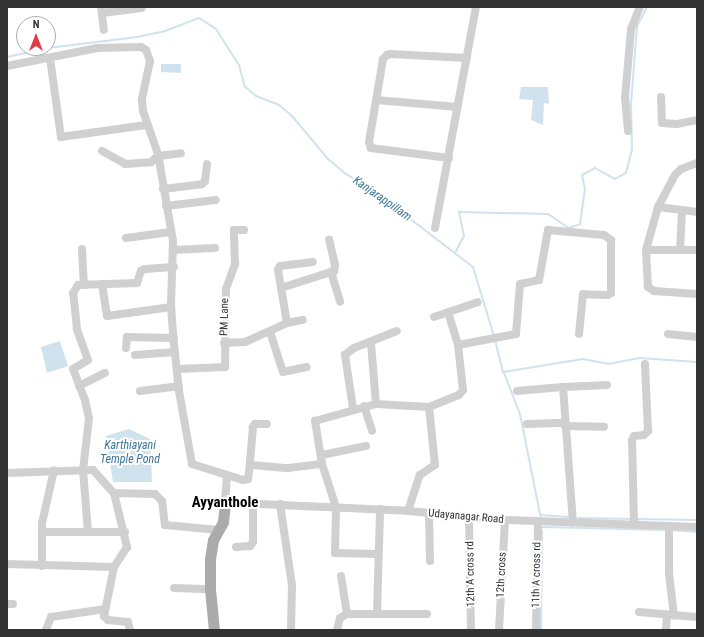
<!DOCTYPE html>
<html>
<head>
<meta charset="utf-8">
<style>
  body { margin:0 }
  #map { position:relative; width:704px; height:637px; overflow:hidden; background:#fff; font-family:"Roboto Condensed",sans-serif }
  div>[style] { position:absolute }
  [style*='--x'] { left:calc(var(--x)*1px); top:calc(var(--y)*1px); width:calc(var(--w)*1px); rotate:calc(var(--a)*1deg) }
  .water>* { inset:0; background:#cfe2ee }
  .stream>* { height:2px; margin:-1px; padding:0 1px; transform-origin:1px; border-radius:1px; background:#cfe2ee }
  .minor>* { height:8px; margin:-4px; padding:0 4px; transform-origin:4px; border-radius:4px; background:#d0d0d0 }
  .major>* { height:11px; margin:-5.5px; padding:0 5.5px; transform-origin:5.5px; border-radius:5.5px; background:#ababab }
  span { translate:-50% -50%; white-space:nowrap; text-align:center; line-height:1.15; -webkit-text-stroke:4px #fff; paint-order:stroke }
  .street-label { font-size:11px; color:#333 }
  .water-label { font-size:12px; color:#3f7597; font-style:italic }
  .district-label { font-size:15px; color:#000; font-weight:700 }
  .frame { position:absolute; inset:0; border:8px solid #333; pointer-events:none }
  .north { position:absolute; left:16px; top:16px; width:40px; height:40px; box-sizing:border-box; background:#fff; border:1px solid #adadad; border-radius:50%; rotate:0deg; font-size:11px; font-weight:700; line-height:16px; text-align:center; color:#333 }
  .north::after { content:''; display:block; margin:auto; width:14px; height:18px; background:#e63946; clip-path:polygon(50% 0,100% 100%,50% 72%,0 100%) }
</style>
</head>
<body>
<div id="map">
  <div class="water">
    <i style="clip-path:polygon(161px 64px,181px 64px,181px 73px,161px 72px)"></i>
    <i style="clip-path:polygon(521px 87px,548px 87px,549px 104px,544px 103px,543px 125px,531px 120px,533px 100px,519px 99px)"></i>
    <i style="clip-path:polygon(60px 341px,68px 366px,47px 373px,41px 347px)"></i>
    <i style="clip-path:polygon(129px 429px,150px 439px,152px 482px,113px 482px,106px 436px)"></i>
  </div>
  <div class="stream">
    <i style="--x:48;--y:48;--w:90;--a:-7"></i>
    <i style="--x:137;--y:37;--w:29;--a:-12"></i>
    <i style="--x:165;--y:31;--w:36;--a:-21"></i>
    <i style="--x:199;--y:18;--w:20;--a:33"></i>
    <i style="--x:216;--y:29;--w:43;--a:57.4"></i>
    <i style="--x:239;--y:65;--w:23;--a:75"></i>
    <i style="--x:245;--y:87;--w:14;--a:39"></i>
    <i style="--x:256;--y:96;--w:25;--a:21"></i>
    <i style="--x:279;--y:105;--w:17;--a:40"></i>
    <i style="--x:292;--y:116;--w:56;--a:50.1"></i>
    <i style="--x:328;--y:159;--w:23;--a:40"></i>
    <i style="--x:346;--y:174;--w:28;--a:30"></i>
    <i style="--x:370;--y:188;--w:130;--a:37.5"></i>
    <i style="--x:473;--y:267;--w:72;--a:73.1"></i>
    <i style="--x:7;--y:57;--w:42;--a:-12.4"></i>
    <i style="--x:456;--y:251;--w:17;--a:-62"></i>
    <i style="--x:464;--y:236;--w:25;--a:-102"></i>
    <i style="--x:459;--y:212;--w:89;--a:1.3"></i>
    <i style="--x:548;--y:214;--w:25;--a:34"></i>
    <i style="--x:569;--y:228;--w:12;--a:-20"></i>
    <i style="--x:580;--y:224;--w:35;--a:-82"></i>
    <i style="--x:585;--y:189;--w:14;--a:-102"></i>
    <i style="--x:582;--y:175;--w:15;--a:-28"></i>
    <i style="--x:595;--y:168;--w:23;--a:29"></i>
    <i style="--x:615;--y:179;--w:13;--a:-29"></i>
    <i style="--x:626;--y:173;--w:25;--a:-76"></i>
    <i style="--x:632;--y:149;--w:45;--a:-91.3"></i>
    <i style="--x:631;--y:104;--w:78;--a:-85.6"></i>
    <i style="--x:637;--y:26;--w:21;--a:-62"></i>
    <i style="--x:495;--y:340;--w:33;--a:76"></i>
    <i style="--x:503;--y:372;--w:81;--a:-9.2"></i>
    <i style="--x:583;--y:359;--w:25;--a:11"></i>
    <i style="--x:608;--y:364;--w:32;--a:-11"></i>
    <i style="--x:639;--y:358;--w:58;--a:3.9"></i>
    <i style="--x:504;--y:373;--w:44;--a:68.7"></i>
    <i style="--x:520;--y:414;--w:107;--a:78.7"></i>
    <i style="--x:541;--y:515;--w:27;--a:4"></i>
    <i style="--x:578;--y:518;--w:54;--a:1.1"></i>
    <i style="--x:636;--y:519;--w:61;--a:0.9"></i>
    <i style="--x:542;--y:527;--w:124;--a:1.4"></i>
    <i style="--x:670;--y:530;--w:27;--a:4"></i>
    <i style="--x:541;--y:630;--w:99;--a:-89.4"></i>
  </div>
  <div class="minor">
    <i style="--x:101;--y:7;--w:23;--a:83"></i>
    <i style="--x:102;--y:13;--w:40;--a:-7.1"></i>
    <i style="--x:50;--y:58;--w:80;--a:82.1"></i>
    <i style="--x:61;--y:137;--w:86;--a:-8"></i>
    <i style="--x:7;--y:66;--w:92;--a:-11.3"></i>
    <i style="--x:97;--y:48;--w:44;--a:-1.3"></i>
    <i style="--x:141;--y:47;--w:6;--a:31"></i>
    <i style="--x:146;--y:50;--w:12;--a:70"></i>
    <i style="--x:150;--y:61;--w:40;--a:102"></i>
    <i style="--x:142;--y:100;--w:11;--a:85"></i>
    <i style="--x:143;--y:111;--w:46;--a:70.8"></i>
    <i style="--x:158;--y:154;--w:88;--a:80.2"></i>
    <i style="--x:173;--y:241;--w:64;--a:91.8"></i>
    <i style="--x:171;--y:305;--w:39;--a:86"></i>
    <i style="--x:174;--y:344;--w:47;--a:83.9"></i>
    <i style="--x:179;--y:391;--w:74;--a:79.9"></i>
    <i style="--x:192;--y:464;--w:53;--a:17.4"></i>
    <i style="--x:243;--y:480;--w:5;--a:-11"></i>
    <i style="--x:248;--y:479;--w:14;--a:-82"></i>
    <i style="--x:661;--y:97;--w:26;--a:88"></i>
    <i style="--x:662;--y:123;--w:15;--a:4"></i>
    <i style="--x:677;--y:124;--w:20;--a:-11"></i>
    <i style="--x:376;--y:100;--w:82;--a:4.9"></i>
    <i style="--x:628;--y:131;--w:33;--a:-95"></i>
    <i style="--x:625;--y:98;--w:69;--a:-85"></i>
    <i style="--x:631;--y:29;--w:24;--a:-68"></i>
    <i style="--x:102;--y:151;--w:26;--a:29"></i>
    <i style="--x:125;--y:164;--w:26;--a:-4"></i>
    <i style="--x:151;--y:162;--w:9;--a:-41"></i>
    <i style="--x:158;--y:156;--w:23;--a:-7"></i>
    <i style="--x:449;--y:158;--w:79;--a:-172.7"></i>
    <i style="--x:371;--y:148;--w:6;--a:-108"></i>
    <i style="--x:369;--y:142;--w:84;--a:-80.4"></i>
    <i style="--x:383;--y:59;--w:6;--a:-45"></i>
    <i style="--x:387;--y:55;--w:4;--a:-14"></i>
    <i style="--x:391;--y:54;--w:76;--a:3"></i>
    <i style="--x:163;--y:189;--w:39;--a:-7"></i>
    <i style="--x:202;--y:184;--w:4;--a:-45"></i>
    <i style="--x:205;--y:181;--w:17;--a:-83"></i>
    <i style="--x:166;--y:206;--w:50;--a:-6.8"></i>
    <i style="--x:658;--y:207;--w:36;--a:-62"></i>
    <i style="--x:675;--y:175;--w:8;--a:-45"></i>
    <i style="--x:681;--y:169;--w:17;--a:-21"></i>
    <i style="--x:682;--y:210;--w:24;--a:-173"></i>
    <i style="--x:658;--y:207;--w:45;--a:105.6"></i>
    <i style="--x:646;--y:250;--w:37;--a:87"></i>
    <i style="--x:648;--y:287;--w:7;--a:34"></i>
    <i style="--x:654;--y:291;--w:43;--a:4"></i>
    <i style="--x:697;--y:212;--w:15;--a:-172"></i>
    <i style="--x:682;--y:210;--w:40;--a:92.9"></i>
    <i style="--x:680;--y:250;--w:17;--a:0"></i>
    <i style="--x:435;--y:228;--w:225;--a:-79.5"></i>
    <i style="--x:126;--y:238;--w:45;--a:-7.6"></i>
    <i style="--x:82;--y:249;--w:36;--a:87"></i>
    <i style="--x:173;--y:250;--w:42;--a:-2.7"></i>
    <i style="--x:646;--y:250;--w:34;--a:0"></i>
    <i style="--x:331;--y:272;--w:31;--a:73"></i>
    <i style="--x:102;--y:284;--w:32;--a:81"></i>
    <i style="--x:107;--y:316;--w:65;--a:-8"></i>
    <i style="--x:281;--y:288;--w:56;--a:-17.8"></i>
    <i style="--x:334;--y:271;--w:6;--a:-81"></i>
    <i style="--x:335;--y:265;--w:26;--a:-103"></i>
    <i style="--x:448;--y:312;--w:34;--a:73"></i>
    <i style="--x:434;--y:317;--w:46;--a:-18.8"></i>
    <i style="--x:287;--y:323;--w:16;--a:-11"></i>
    <i style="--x:270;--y:332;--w:42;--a:72"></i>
    <i style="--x:283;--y:372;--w:24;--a:-12"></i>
    <i style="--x:668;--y:334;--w:29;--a:6"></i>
    <i style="--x:224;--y:343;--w:21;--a:-3"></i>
    <i style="--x:245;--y:342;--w:46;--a:-24.3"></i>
    <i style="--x:287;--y:323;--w:54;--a:-99.6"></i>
    <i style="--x:278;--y:270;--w:4;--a:-63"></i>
    <i style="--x:280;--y:266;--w:33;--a:-7"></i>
    <i style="--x:126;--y:348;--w:11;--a:-85"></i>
    <i style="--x:127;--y:337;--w:47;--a:1.2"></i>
    <i style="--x:135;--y:355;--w:40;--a:-4.3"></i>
    <i style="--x:177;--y:369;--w:48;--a:-2.4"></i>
    <i style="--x:225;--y:367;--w:78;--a:-89.3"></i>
    <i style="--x:226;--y:289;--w:27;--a:-70"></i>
    <i style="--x:235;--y:264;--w:34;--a:-92"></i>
    <i style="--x:234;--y:230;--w:10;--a:0"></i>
    <i style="--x:79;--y:386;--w:29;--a:-27"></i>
    <i style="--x:563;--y:387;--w:44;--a:-2.6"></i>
    <i style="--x:140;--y:391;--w:39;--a:-7"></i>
    <i style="--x:517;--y:391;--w:46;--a:-5"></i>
    <i style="--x:563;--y:387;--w:136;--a:85.8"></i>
    <i style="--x:376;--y:404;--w:53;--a:3.2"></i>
    <i style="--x:364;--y:406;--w:26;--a:72"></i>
    <i style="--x:353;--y:408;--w:54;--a:-98.6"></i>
    <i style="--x:345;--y:355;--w:11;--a:-38"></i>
    <i style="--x:354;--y:348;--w:46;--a:-21.6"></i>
    <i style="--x:267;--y:424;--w:12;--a:180"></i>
    <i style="--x:255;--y:424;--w:4;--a:124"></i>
    <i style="--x:253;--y:427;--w:38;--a:95"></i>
    <i style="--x:250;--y:465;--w:38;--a:5"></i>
    <i style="--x:288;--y:468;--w:34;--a:-7"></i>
    <i style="--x:322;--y:464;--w:44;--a:-99.2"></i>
    <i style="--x:315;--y:421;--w:63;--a:-15.6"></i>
    <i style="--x:376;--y:404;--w:61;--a:-94.7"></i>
    <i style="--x:527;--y:424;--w:38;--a:-2"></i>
    <i style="--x:565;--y:426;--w:39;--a:1"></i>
    <i style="--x:322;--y:455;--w:45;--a:-11.6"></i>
    <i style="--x:322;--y:464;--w:45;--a:72"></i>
    <i style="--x:336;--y:507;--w:46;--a:91.2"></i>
    <i style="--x:335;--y:553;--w:43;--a:1.3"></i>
    <i style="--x:7;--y:473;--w:86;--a:-2"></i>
    <i style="--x:93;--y:470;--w:31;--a:48"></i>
    <i style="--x:114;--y:493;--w:56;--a:76.5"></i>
    <i style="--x:127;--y:547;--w:24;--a:123"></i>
    <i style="--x:114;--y:567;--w:50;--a:101.5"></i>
    <i style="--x:104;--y:616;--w:6;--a:45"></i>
    <i style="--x:108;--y:620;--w:20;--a:6"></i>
    <i style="--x:128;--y:622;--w:8;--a:76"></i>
    <i style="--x:114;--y:493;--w:41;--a:1.4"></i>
    <i style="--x:155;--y:494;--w:10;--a:45"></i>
    <i style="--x:162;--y:501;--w:24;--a:83"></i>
    <i style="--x:165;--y:525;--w:54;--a:5.3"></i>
    <i style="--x:225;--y:503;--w:26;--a:-86"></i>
    <i style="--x:235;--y:503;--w:173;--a:2.6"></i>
    <i style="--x:408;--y:511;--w:97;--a:5.3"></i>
    <i style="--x:505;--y:520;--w:192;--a:2.1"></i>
    <i style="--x:280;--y:504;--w:82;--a:81.6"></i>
    <i style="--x:292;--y:585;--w:45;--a:91.3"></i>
    <i style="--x:408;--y:511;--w:38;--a:-72"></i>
    <i style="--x:420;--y:475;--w:18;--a:-34"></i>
    <i style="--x:435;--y:465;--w:58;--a:-95.9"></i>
    <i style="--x:429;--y:407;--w:32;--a:-22"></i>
    <i style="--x:459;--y:395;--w:6;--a:-51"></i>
    <i style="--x:463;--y:390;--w:45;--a:-96.3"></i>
    <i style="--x:458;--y:345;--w:59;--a:-10.7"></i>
    <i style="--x:516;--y:334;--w:50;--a:-85.4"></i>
    <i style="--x:520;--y:284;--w:19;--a:-12"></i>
    <i style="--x:539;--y:280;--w:51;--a:-79.8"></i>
    <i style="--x:548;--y:230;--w:56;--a:5.1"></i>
    <i style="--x:604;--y:235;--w:9;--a:36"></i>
    <i style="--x:611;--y:240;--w:53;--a:90"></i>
    <i style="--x:611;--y:293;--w:4;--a:153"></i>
    <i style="--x:607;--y:295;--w:24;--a:-178"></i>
    <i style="--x:583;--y:294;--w:40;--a:95.7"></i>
    <i style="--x:429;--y:513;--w:48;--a:88.8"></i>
    <i style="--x:469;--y:518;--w:112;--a:89"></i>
    <i style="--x:634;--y:525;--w:85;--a:-91.3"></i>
    <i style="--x:632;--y:440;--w:4;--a:-63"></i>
    <i style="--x:634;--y:436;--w:10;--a:-6"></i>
    <i style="--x:644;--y:435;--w:6;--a:-45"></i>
    <i style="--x:648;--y:431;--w:67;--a:-92.6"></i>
    <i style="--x:669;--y:526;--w:47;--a:90"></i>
    <i style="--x:669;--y:573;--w:43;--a:83.4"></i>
    <i style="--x:42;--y:532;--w:83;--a:0"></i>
    <i style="--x:88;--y:532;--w:62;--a:-94.6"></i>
    <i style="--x:83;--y:470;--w:52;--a:-83.4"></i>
    <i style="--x:89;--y:418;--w:18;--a:-103"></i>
    <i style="--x:85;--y:400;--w:33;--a:-111"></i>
    <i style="--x:73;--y:369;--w:17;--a:-31"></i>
    <i style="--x:88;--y:360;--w:33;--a:-110"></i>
    <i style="--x:77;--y:329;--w:36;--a:-96"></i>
    <i style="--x:73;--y:293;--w:9;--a:-58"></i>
    <i style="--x:78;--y:285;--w:59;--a:-1.9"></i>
    <i style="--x:137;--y:283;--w:13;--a:-72"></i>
    <i style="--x:141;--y:271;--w:4;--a:-27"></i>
    <i style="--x:145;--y:269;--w:29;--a:-4"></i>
    <i style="--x:236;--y:547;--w:14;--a:-4"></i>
    <i style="--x:250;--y:546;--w:5;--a:-53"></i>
    <i style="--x:253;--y:542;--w:38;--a:-90"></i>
    <i style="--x:7;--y:564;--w:107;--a:1.6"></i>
    <i style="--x:42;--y:566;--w:43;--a:-90"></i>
    <i style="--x:42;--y:523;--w:54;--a:-77.2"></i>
    <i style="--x:341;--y:576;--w:38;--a:81"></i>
    <i style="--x:174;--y:588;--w:36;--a:2"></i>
    <i style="--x:7;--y:604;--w:6;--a:0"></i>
    <i style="--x:639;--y:612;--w:58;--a:4.9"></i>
    <i style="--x:377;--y:613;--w:104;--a:-88.3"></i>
    <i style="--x:46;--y:630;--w:14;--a:-69"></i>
    <i style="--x:51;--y:617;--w:55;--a:-8.4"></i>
    <i style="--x:337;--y:630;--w:12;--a:-76"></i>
    <i style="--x:340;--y:618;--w:8;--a:-30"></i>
    <i style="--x:347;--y:614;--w:80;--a:0"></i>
    <i style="--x:499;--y:630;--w:110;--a:-86.9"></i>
    <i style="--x:536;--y:630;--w:108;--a:-88.9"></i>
    <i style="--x:666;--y:630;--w:15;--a:-86"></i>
  </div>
  <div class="major">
    <i style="--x:214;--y:630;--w:41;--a:-95.6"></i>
    <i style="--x:210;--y:589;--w:30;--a:-90"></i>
    <i style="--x:210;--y:559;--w:19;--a:-81"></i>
    <i style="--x:213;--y:540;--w:21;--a:-61"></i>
    <i style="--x:223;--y:522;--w:19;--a:-84"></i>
  </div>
  <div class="street-label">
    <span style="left:225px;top:317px;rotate:-89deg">PM Lane</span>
    <span style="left:466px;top:517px;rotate:5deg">Udayanagar Road</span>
    <span style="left:471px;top:574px;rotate:-91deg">12th A cross rd</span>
    <span style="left:502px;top:575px;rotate:-87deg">12th cross</span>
    <span style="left:537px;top:575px;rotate:-89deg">11th A cross rd</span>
  </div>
  <div class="water-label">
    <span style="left:382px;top:199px;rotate:35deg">Kanjarappillam</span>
    <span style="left:130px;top:453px">Karthiayani<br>Temple Pond</span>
  </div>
  <div class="district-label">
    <span style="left:225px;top:503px">Ayyanthole</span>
  </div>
  <div class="frame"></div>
  <div class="north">N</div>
</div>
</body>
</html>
